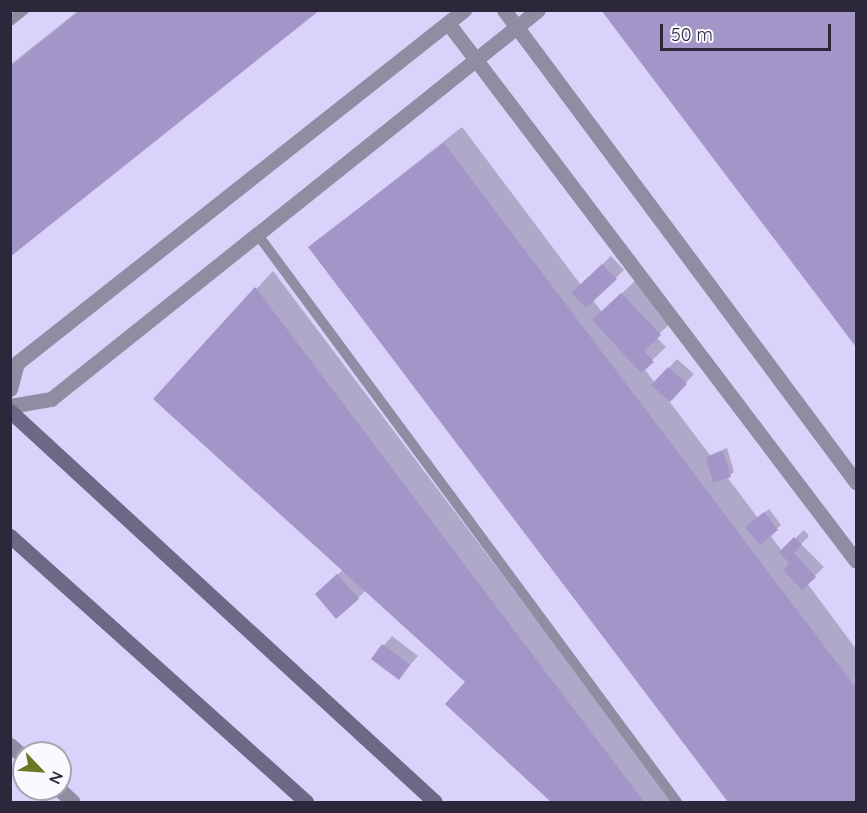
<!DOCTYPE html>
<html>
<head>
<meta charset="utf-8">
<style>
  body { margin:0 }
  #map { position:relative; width:867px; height:813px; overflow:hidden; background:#dbd2fc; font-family:Quicksand,sans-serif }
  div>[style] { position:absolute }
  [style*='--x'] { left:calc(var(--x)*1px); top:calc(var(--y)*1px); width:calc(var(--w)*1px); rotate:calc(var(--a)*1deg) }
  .shadow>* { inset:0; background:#0003 }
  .building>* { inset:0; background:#a196c7 }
  .lane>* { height:10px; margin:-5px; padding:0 5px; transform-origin:5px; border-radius:5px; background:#908ca2 }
  .street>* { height:15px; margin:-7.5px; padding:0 7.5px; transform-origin:7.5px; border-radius:7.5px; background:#908ca2 }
  .secondary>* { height:15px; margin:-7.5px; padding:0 7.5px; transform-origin:7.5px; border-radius:7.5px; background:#6e6786 }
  span { translate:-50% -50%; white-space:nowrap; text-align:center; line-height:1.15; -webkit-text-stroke:4.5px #faf9ff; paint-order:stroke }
  .frame { position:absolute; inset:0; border:12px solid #2c273b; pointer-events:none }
  .north { position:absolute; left:12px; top:741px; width:60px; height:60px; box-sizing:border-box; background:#faf9ff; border:2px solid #a8a5b1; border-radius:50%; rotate:115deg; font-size:16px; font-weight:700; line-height:24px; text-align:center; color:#2c273b }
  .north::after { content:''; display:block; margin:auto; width:21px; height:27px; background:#6f7722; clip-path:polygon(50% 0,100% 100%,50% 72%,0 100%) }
  .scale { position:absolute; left:660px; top:24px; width:171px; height:27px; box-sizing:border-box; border:3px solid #2c273b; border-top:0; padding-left:8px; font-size:18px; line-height:21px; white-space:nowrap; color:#2c273b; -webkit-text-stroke:4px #faf9ff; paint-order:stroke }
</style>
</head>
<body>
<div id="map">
  <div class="shadow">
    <i style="clip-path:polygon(79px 10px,317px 10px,10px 255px,10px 65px)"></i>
    <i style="clip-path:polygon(856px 10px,856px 345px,603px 11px)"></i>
    <i style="clip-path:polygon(462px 127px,581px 285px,611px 256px,624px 270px,593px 300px,602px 312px,635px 281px,673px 321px,656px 337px,666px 347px,644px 368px,655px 383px,677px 359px,694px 374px,669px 401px,710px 455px,727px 448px,734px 472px,727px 477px,758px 518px,769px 509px,781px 525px,770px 535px,782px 551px,804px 530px,809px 536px,801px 544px,824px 567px,807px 583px,856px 649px,856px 802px,730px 802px,310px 247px)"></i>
    <i style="clip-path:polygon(273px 271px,674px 802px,554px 802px,447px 704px,467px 682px,366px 590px,358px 598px,325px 585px,343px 570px,155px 399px)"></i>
    <i style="clip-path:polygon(392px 636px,418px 656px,398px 678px,373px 658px)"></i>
  </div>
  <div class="building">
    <i style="clip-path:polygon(81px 10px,320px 10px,10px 257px,10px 67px)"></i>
    <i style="clip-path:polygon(601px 10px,856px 10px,856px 347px)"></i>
    <i style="clip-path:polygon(444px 143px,856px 688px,856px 802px,728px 802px,308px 247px)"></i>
    <i style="clip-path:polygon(602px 264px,617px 279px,586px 308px,571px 293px)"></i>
    <i style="clip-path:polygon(255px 287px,644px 802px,551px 802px,445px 704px,465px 682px,153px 399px)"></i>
    <i style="clip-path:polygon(621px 293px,661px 335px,644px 351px,654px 362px,641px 373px,592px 320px)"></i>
    <i style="clip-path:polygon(668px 367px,687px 384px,670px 402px,651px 385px)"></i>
    <i style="clip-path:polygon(723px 451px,731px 477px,713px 483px,706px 457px)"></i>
    <i style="clip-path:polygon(764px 512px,778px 530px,760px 545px,745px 527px)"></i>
    <i style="clip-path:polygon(794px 537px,802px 545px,794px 553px,816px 577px,802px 590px,783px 570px,789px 563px,779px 552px)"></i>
    <i style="clip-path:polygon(337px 574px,359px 599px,336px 619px,315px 594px)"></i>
    <i style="clip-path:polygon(382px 644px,410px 665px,399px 680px,371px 659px)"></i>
  </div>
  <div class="lane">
    <i style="--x:10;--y:21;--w:18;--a:-38"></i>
    <i style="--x:258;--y:235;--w:705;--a:53.54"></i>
  </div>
  <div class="street">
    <i style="--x:504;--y:10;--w:589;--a:53.29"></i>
    <i style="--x:448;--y:23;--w:675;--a:52.82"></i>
    <i style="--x:10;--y:389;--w:27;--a:-75"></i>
    <i style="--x:17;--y:363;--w:570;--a:-38.3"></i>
    <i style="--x:10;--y:406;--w:42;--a:-9.7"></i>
    <i style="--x:51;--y:399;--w:623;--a:-38.62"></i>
    <i style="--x:10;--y:745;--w:18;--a:41"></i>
    <i style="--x:59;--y:789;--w:19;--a:43"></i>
  </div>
  <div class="secondary">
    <i style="--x:10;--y:411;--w:577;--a:42.61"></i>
    <i style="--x:10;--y:536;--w:398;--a:41.9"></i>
  </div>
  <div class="frame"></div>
  <div class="north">N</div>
  <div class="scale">50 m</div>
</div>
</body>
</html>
